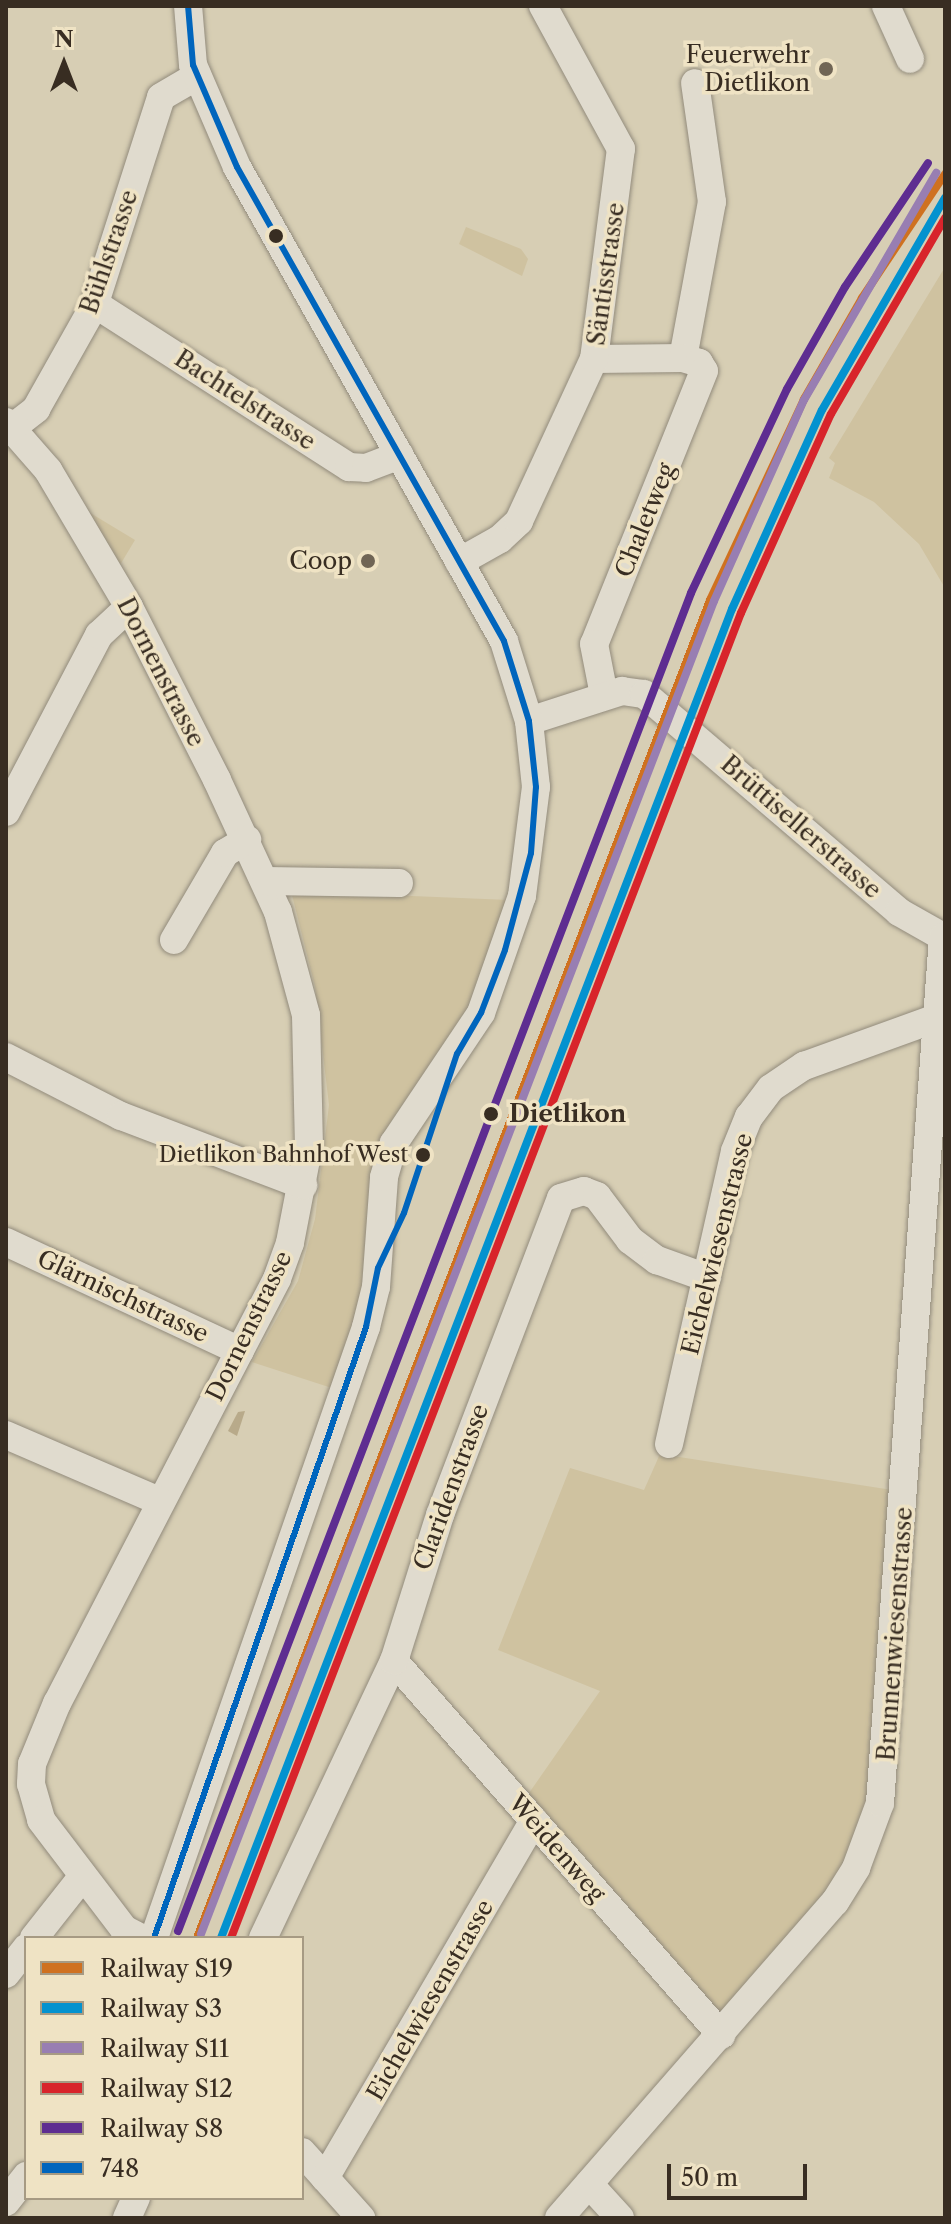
<!DOCTYPE html>
<html>
<head>
<meta charset="utf-8">
<style>
  body { margin:0 }
  #map { position:relative; width:951px; height:2224px; overflow:hidden; background:#d7ceb4; font-family:"Libre Caslon Text",serif }
  div>[style] { position:absolute }
  [style*='--x'] { left:calc(var(--x)*1px); top:calc(var(--y)*1px); width:calc(var(--w)*1px); rotate:calc(var(--a)*1deg) }
  .green>* { inset:0; background:#cfc2a0 }
  .water>* { inset:0; background:#b8aa8a }
  .roads { filter:drop-shadow(0 0 2px #928b7c) drop-shadow(0 0 2px #928b7c) }
  .minor>* { height:28px; margin:-14px; padding:0 14px; transform-origin:14px; border-radius:14px; background:#e0dbce }
  .bus-1>* { height:6px; margin:-3px; padding:0 3px; transform-origin:3px; border-radius:3px; background:#0065bd }
  .rail-1>* { height:8px; margin:-4px; padding:0 4px; transform-origin:4px; border-radius:4px; background:#cf7120 }
  .rail-2>* { height:8px; margin:-4px; padding:0 4px; transform-origin:4px; border-radius:4px; background:#0392cf }
  .rail-3>* { height:8px; margin:-4px; padding:0 4px; transform-origin:4px; border-radius:4px; background:#987eb2 }
  .rail-4>* { height:8px; margin:-4px; padding:0 4px; transform-origin:4px; border-radius:4px; background:#d8242b }
  .rail-5>* { height:8px; margin:-4px; padding:0 4px; transform-origin:4px; border-radius:4px; background:#5e2d91 }
  .dots>* { width:22px; height:22px; translate:-50% -50%; box-sizing:border-box; border:4px solid #efe3c4; border-radius:50% }
  span { translate:-50% -50%; white-space:nowrap; text-align:center; line-height:1.15; -webkit-text-stroke:7px #efe3c4; paint-order:stroke }
  .bus-label { font-size:22px; color:#382d22 }
  .right { translate:-100% -50%; text-align:right }
  .poi-label { font-size:24px; color:#382d22 }
  .street-label { font-size:24px; color:#382d22 }
  .stop-label { font-size:24px; color:#382d22; font-weight:700 }
  .left { translate:0 -50%; text-align:left }
  .frame { position:absolute; inset:0; border:8px solid #382d22; pointer-events:none }
  .legend { position:absolute; left:24px; top:1936px; width:280px; height:264px; box-sizing:border-box; background:#efe3c4; border:2px solid #a69a83; margin:0; padding:10px 14px; list-style:none; font-size:24px; color:#382d22 }
  .legend li { display:flex; align-items:center; gap:16px; height:40px }
  .legend b { width:40px; border:2px solid #a69a83 }
  .north { position:absolute; left:24px; top:24px; width:80px; height:80px; -webkit-text-stroke:6px #efe3c4; paint-order:stroke; rotate:0deg; font-size:22px; font-weight:700; line-height:32px; text-align:center; color:#382d22 }
  .north::after { content:''; display:block; margin:auto; width:28px; height:36px; background:#382d22; clip-path:polygon(50% 0,100% 100%,50% 72%,0 100%) }
  .scale { position:absolute; left:667px; top:2164px; width:140px; height:36px; box-sizing:border-box; border:4px solid #382d22; border-top:0; padding-left:10px; font-size:24px; line-height:28px; white-space:nowrap; color:#382d22; -webkit-text-stroke:6px #efe3c4; paint-order:stroke }
</style>
</head>
<body>
<div id="map">
  <div class="green">
    <i style="clip-path:polygon(466px 227px,521px 249px,528px 259px,522px 276px,459px 244px)"></i>
    <i style="clip-path:polygon(945px 267px,945px 588px,919px 544px,874px 502px,829px 478px,835px 463px,829px 458px)"></i>
    <i style="clip-path:polygon(87px 511px,135px 540px,120px 565px)"></i>
    <i style="clip-path:polygon(291px 891px,509px 900px,466px 1014px,395px 1123px,369px 1287px,338px 1390px,252px 1362px,298px 1281px,315px 1219px,329px 1105px,315px 987px)"></i>
    <i style="clip-path:polygon(660px 1454px,905px 1492px,869px 1836px,721px 2035px,520px 1806px,600px 1691px,498px 1650px,570px 1468px,644px 1490px)"></i>
  </div>
  <div class="water">
    <i style="clip-path:polygon(245px 1411px,237px 1436px,228px 1431px,238px 1412px)"></i>
  </div>
  <div class="roads">
    <div class="minor">
      <i style="--x:886;--y:6;--w:58;--a:65.6"></i>
      <i style="--x:95;--y:304;--w:302;--a:32.7"></i>
      <i style="--x:349;--y:467;--w:17;--a:3"></i>
      <i style="--x:366;--y:468;--w:36;--a:-21"></i>
      <i style="--x:683;--y:358;--w:159;--a:-79.5"></i>
      <i style="--x:712;--y:202;--w:120;--a:-98.1"></i>
      <i style="--x:594;--y:359;--w:89;--a:-0.6"></i>
      <i style="--x:683;--y:358;--w:17;--a:17"></i>
      <i style="--x:699;--y:363;--w:9;--a:58"></i>
      <i style="--x:704;--y:371;--w:294;--a:111.9"></i>
      <i style="--x:594;--y:644;--w:52;--a:78.9"></i>
      <i style="--x:6;--y:422;--w:64;--a:48.8"></i>
      <i style="--x:48;--y:470;--w:159;--a:59.4"></i>
      <i style="--x:129;--y:607;--w:194;--a:63"></i>
      <i style="--x:217;--y:780;--w:145;--a:65.2"></i>
      <i style="--x:278;--y:912;--w:107;--a:74.8"></i>
      <i style="--x:306;--y:1015;--w:129;--a:88.7"></i>
      <i style="--x:309;--y:1144;--w:101;--a:100.9"></i>
      <i style="--x:290;--y:1243;--w:38;--a:110"></i>
      <i style="--x:277;--y:1279;--w:478;--a:117.4"></i>
      <i style="--x:57;--y:1703;--w:66;--a:112.3"></i>
      <i style="--x:32;--y:1764;--w:20;--a:93"></i>
      <i style="--x:31;--y:1784;--w:37;--a:74"></i>
      <i style="--x:41;--y:1820;--w:137;--a:52.7"></i>
      <i style="--x:124;--y:1929;--w:19;--a:28"></i>
      <i style="--x:12;--y:428;--w:31;--a:-38"></i>
      <i style="--x:36;--y:409;--w:118;--a:-60.6"></i>
      <i style="--x:94;--y:306;--w:219;--a:-72.2"></i>
      <i style="--x:161;--y:97;--w:42;--a:-30.3"></i>
      <i style="--x:459;--y:562;--w:47;--a:-29.3"></i>
      <i style="--x:500;--y:539;--w:26;--a:-43"></i>
      <i style="--x:519;--y:521;--w:179;--a:-65.2"></i>
      <i style="--x:594;--y:359;--w:212;--a:-82.7"></i>
      <i style="--x:621;--y:149;--w:163;--a:-118.6"></i>
      <i style="--x:529;--y:721;--w:98;--a:-17.9"></i>
      <i style="--x:622;--y:691;--w:22;--a:8"></i>
      <i style="--x:644;--y:694;--w:335;--a:40.5"></i>
      <i style="--x:899;--y:912;--w:53;--a:29.5"></i>
      <i style="--x:6;--y:812;--w:200;--a:-62.3"></i>
      <i style="--x:99;--y:635;--w:41;--a:-43"></i>
      <i style="--x:266;--y:881;--w:133;--a:0.9"></i>
      <i style="--x:174;--y:940;--w:101;--a:-59.6"></i>
      <i style="--x:225;--y:853;--w:26;--a:-31"></i>
      <i style="--x:6;--y:1057;--w:129;--a:27.2"></i>
      <i style="--x:121;--y:1116;--w:195;--a:20.8"></i>
      <i style="--x:6;--y:1242;--w:258;--a:25"></i>
      <i style="--x:6;--y:1435;--w:167;--a:23.3"></i>
      <i style="--x:669;--y:1444;--w:300;--a:-77.3"></i>
      <i style="--x:735;--y:1151;--w:37;--a:-68"></i>
      <i style="--x:749;--y:1117;--w:36;--a:-53"></i>
      <i style="--x:771;--y:1088;--w:40;--a:-34"></i>
      <i style="--x:804;--y:1066;--w:144;--a:-19.9"></i>
      <i style="--x:394;--y:1661;--w:497;--a:48.8"></i>
      <i style="--x:34;--y:1938;--w:79;--a:-51.7"></i>
      <i style="--x:154;--y:1938;--w:647;--a:-70.86"></i>
      <i style="--x:366;--y:1327;--w:41;--a:-76"></i>
      <i style="--x:376;--y:1287;--w:110;--a:-85.8"></i>
      <i style="--x:384;--y:1177;--w:35;--a:-74"></i>
      <i style="--x:394;--y:1143;--w:156;--a:-56.2"></i>
      <i style="--x:481;--y:1013;--w:124;--a:-70.7"></i>
      <i style="--x:522;--y:896;--w:110;--a:-82.7"></i>
      <i style="--x:536;--y:787;--w:66;--a:-96.1"></i>
      <i style="--x:529;--y:721;--w:84;--a:-107.4"></i>
      <i style="--x:504;--y:641;--w:544;--a:-119.39"></i>
      <i style="--x:237;--y:167;--w:111;--a:-113.3"></i>
      <i style="--x:193;--y:65;--w:59;--a:-94.8"></i>
      <i style="--x:263;--y:1938;--w:306;--a:-64.7"></i>
      <i style="--x:394;--y:1661;--w:153;--a:-72.5"></i>
      <i style="--x:440;--y:1515;--w:339;--a:-69.1"></i>
      <i style="--x:561;--y:1198;--w:24;--a:-17"></i>
      <i style="--x:584;--y:1191;--w:14;--a:21"></i>
      <i style="--x:597;--y:1196;--w:55;--a:53.1"></i>
      <i style="--x:630;--y:1240;--w:34;--a:37"></i>
      <i style="--x:657;--y:1260;--w:53;--a:19.8"></i>
      <i style="--x:6;--y:1974;--w:33;--a:-52"></i>
      <i style="--x:302;--y:2152;--w:89;--a:48.2"></i>
      <i style="--x:325;--y:2178;--w:414;--a:-59.7"></i>
      <i style="--x:589;--y:2184;--w:46;--a:47.6"></i>
      <i style="--x:6;--y:2202;--w:33;--a:-52"></i>
      <i style="--x:127;--y:2218;--w:22;--a:-66"></i>
      <i style="--x:559;--y:2218;--w:420;--a:-48.9"></i>
      <i style="--x:835;--y:1902;--w:40;--a:-58"></i>
      <i style="--x:856;--y:1868;--w:69;--a:-69.7"></i>
      <i style="--x:880;--y:1803;--w:868;--a:-85.84"></i>
    </div>
  </div>
  <div class="bus-1">
    <i style="--x:154;--y:1938;--w:647;--a:-70.86"></i>
    <i style="--x:366;--y:1327;--w:60;--a:-78.5"></i>
    <i style="--x:378;--y:1268;--w:61;--a:-64.7"></i>
    <i style="--x:404;--y:1213;--w:168;--a:-71.6"></i>
    <i style="--x:457;--y:1054;--w:48;--a:-59.7"></i>
    <i style="--x:481;--y:1013;--w:67;--a:-69.1"></i>
    <i style="--x:505;--y:950;--w:100;--a:-75"></i>
    <i style="--x:531;--y:853;--w:66;--a:-85.7"></i>
    <i style="--x:536;--y:787;--w:66;--a:-96.1"></i>
    <i style="--x:529;--y:721;--w:84;--a:-107.4"></i>
    <i style="--x:504;--y:641;--w:544;--a:-119.39"></i>
    <i style="--x:237;--y:167;--w:111;--a:-113.3"></i>
    <i style="--x:193;--y:65;--w:59;--a:-94.8"></i>
  </div>
  <div class="rail-1">
    <i style="--x:197;--y:1938;--w:1433;--a:-69.02"></i>
    <i style="--x:710;--y:600;--w:222;--a:-64.9"></i>
    <i style="--x:804;--y:399;--w:116;--a:-60.1"></i>
    <i style="--x:862;--y:298;--w:149;--a:-56.2"></i>
  </div>
  <div class="rail-2">
    <i style="--x:221;--y:1938;--w:1424;--a:-68.97"></i>
    <i style="--x:732;--y:609;--w:218;--a:-65.7"></i>
    <i style="--x:822;--y:410;--w:245;--a:-59.9"></i>
  </div>
  <div class="rail-3">
    <i style="--x:201;--y:1934;--w:1428;--a:-68.95"></i>
    <i style="--x:714;--y:601;--w:220;--a:-65.9"></i>
    <i style="--x:804;--y:400;--w:263;--a:-59.8"></i>
  </div>
  <div class="rail-4">
    <i style="--x:231;--y:1938;--w:1420;--a:-68.95"></i>
    <i style="--x:741;--y:613;--w:218;--a:-65.7"></i>
    <i style="--x:831;--y:414;--w:227;--a:-59.8"></i>
  </div>
  <div class="rail-5">
    <i style="--x:178;--y:1931;--w:1433;--a:-69.02"></i>
    <i style="--x:691;--y:593;--w:225;--a:-64.8"></i>
    <i style="--x:787;--y:389;--w:117;--a:-60.4"></i>
    <i style="--x:845;--y:287;--w:149;--a:-56.2"></i>
  </div>
  <div class="dots">
    <i style="left:826px;top:69px;background:#706555"></i>
    <i style="left:276px;top:236px;background:#382d22"></i>
    <i style="left:368px;top:561px;background:#706555"></i>
    <i style="left:491px;top:1114px;background:#382d22"></i>
    <i style="left:423px;top:1155px;background:#382d22"></i>
  </div>
  <div class="bus-label">
    <span class="right" style="left:408px;top:1155px">Dietlikon Bahnhof West</span>
  </div>
  <div class="poi-label">
    <span class="right" style="left:810px;top:69px">Feuerwehr<br>Dietlikon</span>
    <span class="right" style="left:352px;top:561px">Coop</span>
  </div>
  <div class="street-label">
    <span style="left:109px;top:252px;rotate:-71deg">Bühlstrasse</span>
    <span style="left:606px;top:274px;rotate:-82deg">Säntisstrasse</span>
    <span style="left:245px;top:400px;rotate:33deg">Bachtelstrasse</span>
    <span style="left:645px;top:520px;rotate:-68deg">Chaletweg</span>
    <span style="left:161px;top:672px;rotate:63deg">Dornenstrasse</span>
    <span style="left:801px;top:827px;rotate:41deg">Brüttisellerstrasse</span>
    <span style="left:717px;top:1244px;rotate:-76deg">Eichelwiesenstrasse</span>
    <span style="left:123px;top:1296px;rotate:25deg">Glärnischstrasse</span>
    <span style="left:249px;top:1326px;rotate:-64deg">Dornenstrasse</span>
    <span style="left:451px;top:1487px;rotate:-70deg">Claridenstrasse</span>
    <span style="left:895px;top:1634px;rotate:-86deg">Brunnenwiesenstrasse</span>
    <span style="left:557px;top:1848px;rotate:49deg">Weidenweg</span>
    <span style="left:430px;top:2000px;rotate:-60deg">Eichelwiesenstrasse</span>
  </div>
  <div class="stop-label">
    <span class="left" style="left:509px;top:1114px">Dietlikon</span>
  </div>
  <div class="frame"></div>
  <ul class="legend">
  <li><b style="height:10px;background:#cf7120"></b>Railway S19</li>
  <li><b style="height:10px;background:#0392cf"></b>Railway S3</li>
  <li><b style="height:10px;background:#987eb2"></b>Railway S11</li>
  <li><b style="height:10px;background:#d8242b"></b>Railway S12</li>
  <li><b style="height:10px;background:#5e2d91"></b>Railway S8</li>
  <li><b style="height:10px;background:#0065bd"></b>748</li>
  </ul>
  <div class="north">N</div>
  <div class="scale">50 m</div>
</div>
</body>
</html>
